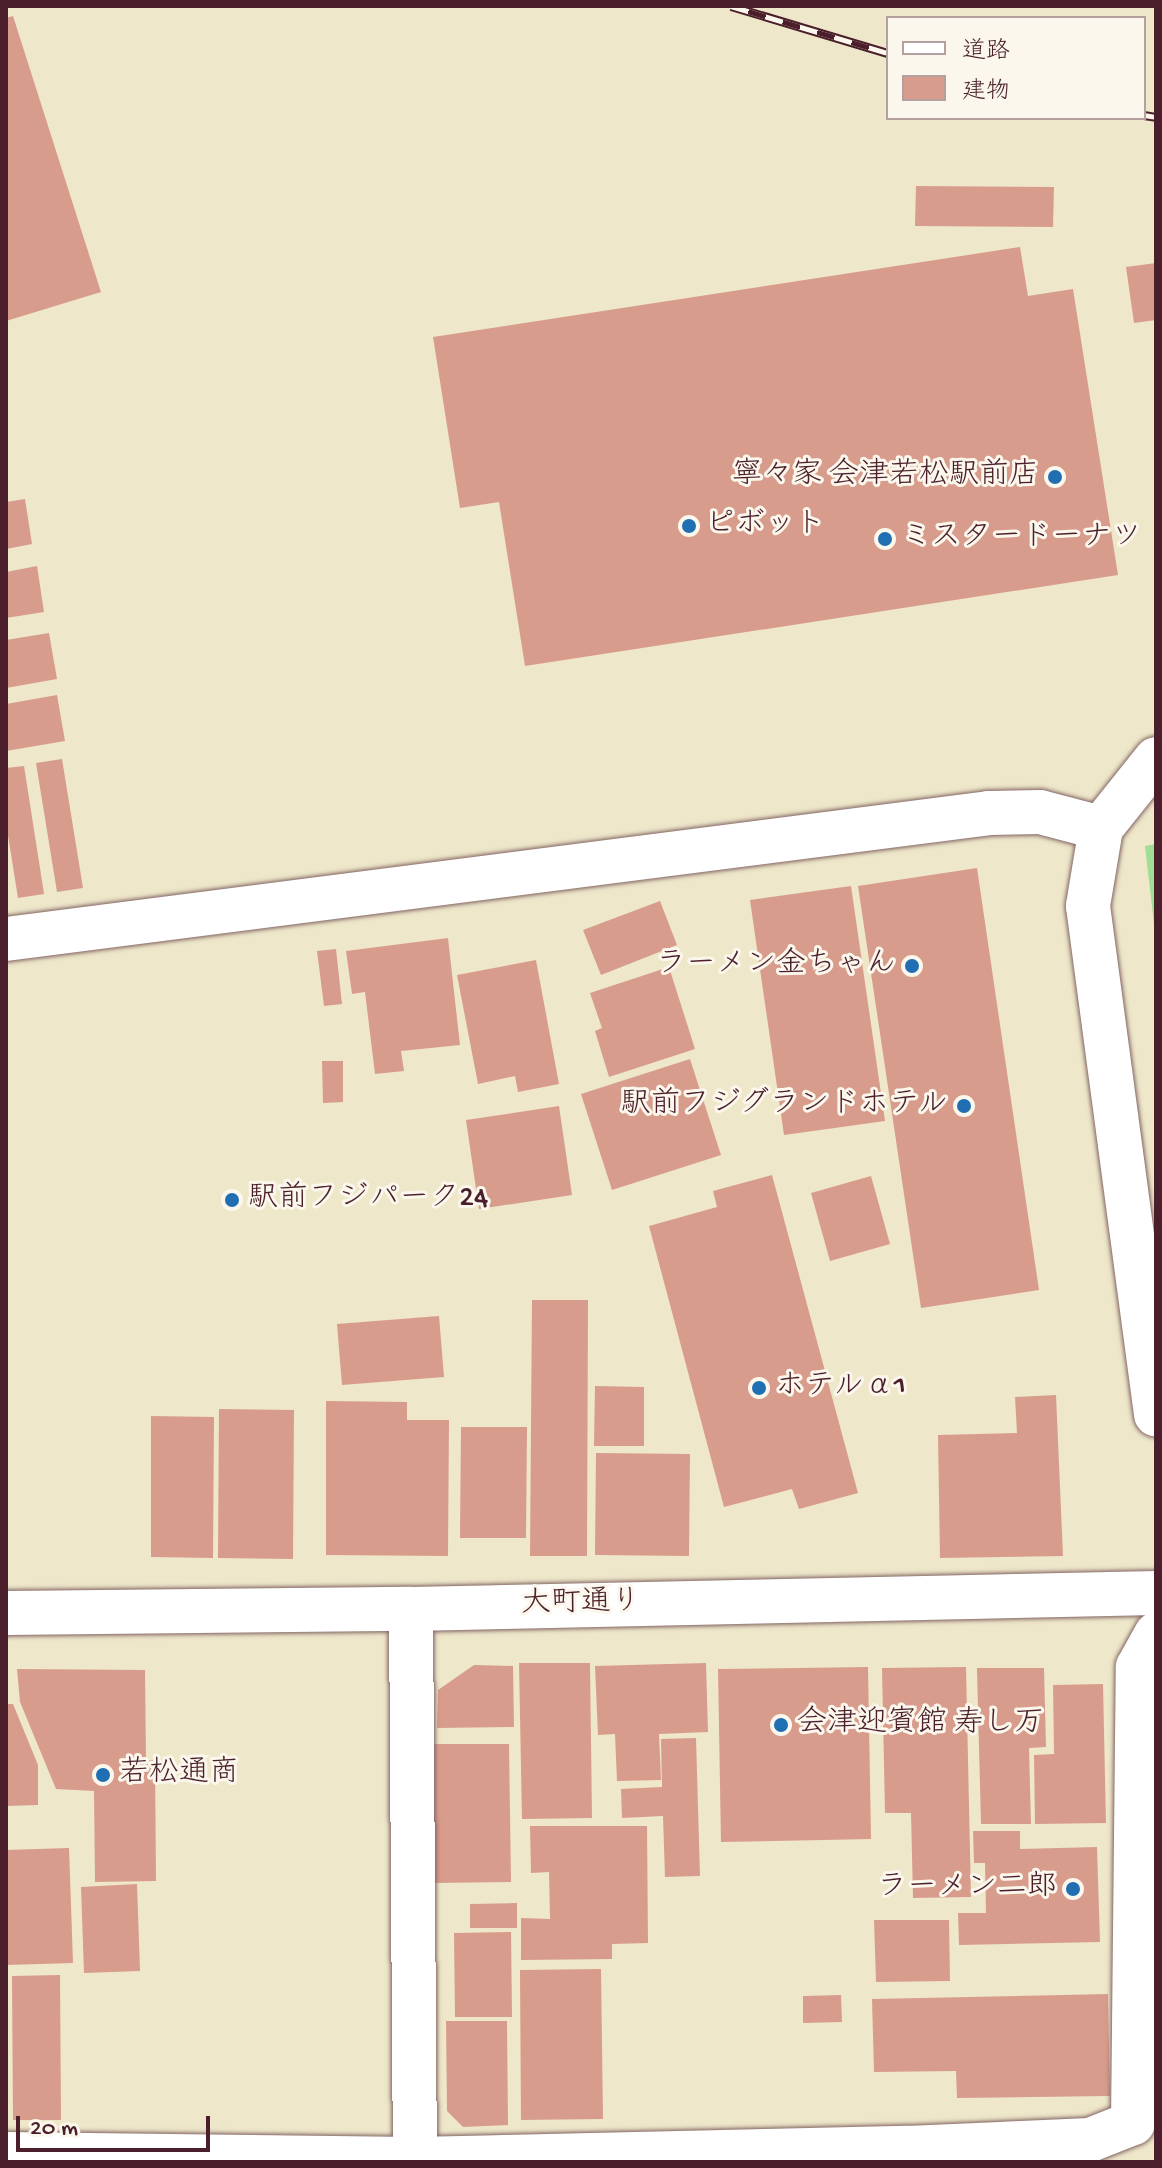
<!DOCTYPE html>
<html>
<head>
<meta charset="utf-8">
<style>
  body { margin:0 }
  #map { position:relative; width:1162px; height:2168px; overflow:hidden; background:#eee7ca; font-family:"Gochi Hand","Klee One",sans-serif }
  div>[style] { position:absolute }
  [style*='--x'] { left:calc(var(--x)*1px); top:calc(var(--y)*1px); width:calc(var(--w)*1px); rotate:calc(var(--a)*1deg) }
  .green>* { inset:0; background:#9fde93 }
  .building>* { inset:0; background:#d89c8c }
  .roads { filter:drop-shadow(0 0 2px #836563) drop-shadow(0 0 2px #836563) }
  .minor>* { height:44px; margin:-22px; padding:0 22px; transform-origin:22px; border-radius:22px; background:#fff }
  .tertiary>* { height:44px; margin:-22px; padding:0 22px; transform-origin:22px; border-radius:22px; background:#fff }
  .rail>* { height:9px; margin-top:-4.5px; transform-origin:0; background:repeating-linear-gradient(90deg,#fbf7ec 0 18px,#4a1f2b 0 36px); box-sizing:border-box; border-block:2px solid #4a1f2b }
  .dots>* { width:22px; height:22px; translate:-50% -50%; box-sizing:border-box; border:4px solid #fbf7ec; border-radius:50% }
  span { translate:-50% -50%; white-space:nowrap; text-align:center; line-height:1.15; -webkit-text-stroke:6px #fbf7ec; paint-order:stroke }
  .poi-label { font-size:30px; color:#4a1f2b }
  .right { translate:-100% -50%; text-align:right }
  .left { translate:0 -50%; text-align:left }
  .street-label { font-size:30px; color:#4a1f2b }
  .frame { position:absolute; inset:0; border:8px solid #4a1f2b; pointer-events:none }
  .legend { position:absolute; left:886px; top:16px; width:260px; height:104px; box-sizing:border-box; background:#fbf7ec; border:2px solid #b4a19f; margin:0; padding:10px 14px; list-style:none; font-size:24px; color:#4a1f2b }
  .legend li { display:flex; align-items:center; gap:16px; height:40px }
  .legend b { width:40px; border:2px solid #b4a19f }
  .scale { position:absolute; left:16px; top:2116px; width:194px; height:36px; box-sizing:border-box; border:4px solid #4a1f2b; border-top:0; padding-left:10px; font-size:24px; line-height:28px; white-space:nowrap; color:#4a1f2b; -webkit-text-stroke:6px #fbf7ec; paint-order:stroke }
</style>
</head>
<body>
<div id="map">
  <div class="green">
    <i style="clip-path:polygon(1156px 844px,1156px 941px,1145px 846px)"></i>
  </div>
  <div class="building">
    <i style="clip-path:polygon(13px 16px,101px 292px,6px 321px,6px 18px)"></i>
    <i style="clip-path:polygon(916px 186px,1054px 187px,1053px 227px,915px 226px)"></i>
    <i style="clip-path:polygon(1020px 247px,1028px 296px,1073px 289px,1118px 575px,525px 666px,499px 502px,460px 508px,433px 337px)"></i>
    <i style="clip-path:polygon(1156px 263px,1156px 320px,1134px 323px,1126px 267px)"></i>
    <i style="clip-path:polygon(25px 499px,32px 544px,6px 549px,6px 502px)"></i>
    <i style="clip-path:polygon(37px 566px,44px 612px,6px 618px,6px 572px)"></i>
    <i style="clip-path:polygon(49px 633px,57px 679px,6px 688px,6px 640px)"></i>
    <i style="clip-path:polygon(57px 695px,65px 741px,6px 751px,6px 704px)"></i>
    <i style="clip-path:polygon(62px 759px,83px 888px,57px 892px,36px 763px)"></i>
    <i style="clip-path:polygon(24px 766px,44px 894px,18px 898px,6px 823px,6px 768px)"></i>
    <i style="clip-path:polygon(977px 868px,1039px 1290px,921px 1308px,858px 886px)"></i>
    <i style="clip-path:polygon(851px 886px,885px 1121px,784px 1135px,750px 900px)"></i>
    <i style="clip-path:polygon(660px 901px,677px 945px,601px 975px,583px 930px)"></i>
    <i style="clip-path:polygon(448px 938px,460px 1045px,401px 1051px,404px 1071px,375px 1074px,365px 992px,352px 994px,346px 951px)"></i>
    <i style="clip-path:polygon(336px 949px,342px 1004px,324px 1006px,317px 951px)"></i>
    <i style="clip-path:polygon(536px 960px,559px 1084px,518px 1092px,515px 1076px,478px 1084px,457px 975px)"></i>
    <i style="clip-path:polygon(669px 967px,695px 1049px,609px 1077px,595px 1031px,602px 1028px,590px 993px)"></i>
    <i style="clip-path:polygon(690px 1059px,721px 1155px,612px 1190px,581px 1094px)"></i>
    <i style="clip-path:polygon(322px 1061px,343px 1061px,343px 1102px,323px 1103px)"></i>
    <i style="clip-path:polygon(559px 1106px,572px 1195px,479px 1209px,466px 1120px)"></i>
    <i style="clip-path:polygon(772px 1175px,858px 1493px,799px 1509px,792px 1489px,724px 1507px,649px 1226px,717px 1207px,713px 1191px)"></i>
    <i style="clip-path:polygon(871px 1176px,890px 1244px,830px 1261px,811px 1193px)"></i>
    <i style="clip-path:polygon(532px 1300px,588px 1300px,587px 1556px,530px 1556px)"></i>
    <i style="clip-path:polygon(439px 1316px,444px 1377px,342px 1385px,337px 1324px)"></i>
    <i style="clip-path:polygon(595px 1386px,644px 1387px,644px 1446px,594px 1446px)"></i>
    <i style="clip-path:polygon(1056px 1395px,1063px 1556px,940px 1558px,938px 1435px,1017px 1433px,1015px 1397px)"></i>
    <i style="clip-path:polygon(326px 1401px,407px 1402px,407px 1420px,449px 1420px,448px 1556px,326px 1555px)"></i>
    <i style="clip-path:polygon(219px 1409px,294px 1410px,293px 1559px,218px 1558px)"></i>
    <i style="clip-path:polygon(151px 1416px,214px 1417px,213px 1558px,151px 1557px)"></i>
    <i style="clip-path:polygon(461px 1427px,527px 1427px,526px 1538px,460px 1538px)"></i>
    <i style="clip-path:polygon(596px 1453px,690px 1454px,689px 1556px,595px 1555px)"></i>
    <i style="clip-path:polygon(519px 1663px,590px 1663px,592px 1818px,522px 1819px)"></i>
    <i style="clip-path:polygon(706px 1663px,708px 1732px,659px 1734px,661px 1780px,617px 1781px,615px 1734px,598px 1735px,595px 1666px)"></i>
    <i style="clip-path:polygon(474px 1665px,513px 1666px,514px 1727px,437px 1728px,438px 1690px)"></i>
    <i style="clip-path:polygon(868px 1667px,871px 1839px,721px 1842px,718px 1669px)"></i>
    <i style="clip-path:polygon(966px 1667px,971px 1897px,913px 1898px,911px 1813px,885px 1813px,882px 1668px)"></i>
    <i style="clip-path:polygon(977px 1668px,1044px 1668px,1046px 1747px,1029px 1748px,1031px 1824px,981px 1824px)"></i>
    <i style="clip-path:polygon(17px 1669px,145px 1670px,146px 1761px,155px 1760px,156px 1881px,95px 1882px,94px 1791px,56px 1789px,20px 1702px)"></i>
    <i style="clip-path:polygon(1103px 1684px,1106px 1823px,1035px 1824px,1034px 1755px,1054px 1754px,1053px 1685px)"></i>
    <i style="clip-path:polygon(6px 1704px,13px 1704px,38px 1765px,38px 1805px,6px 1806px)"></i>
    <i style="clip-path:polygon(696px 1738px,700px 1876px,665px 1877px,663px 1816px,622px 1818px,621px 1789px,662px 1787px,661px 1739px)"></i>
    <i style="clip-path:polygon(431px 1744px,509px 1744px,511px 1882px,433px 1883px)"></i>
    <i style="clip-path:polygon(530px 1826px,647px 1826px,648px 1943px,612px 1944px,612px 1959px,521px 1960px,521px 1918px,550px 1919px,549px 1872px,531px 1873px)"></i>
    <i style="clip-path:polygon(973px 1831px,1020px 1831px,1020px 1849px,1097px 1847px,1100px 1942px,959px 1945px,958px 1913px,986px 1913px,985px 1863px,974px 1863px)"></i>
    <i style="clip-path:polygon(69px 1848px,73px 1963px,6px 1965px,6px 1850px)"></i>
    <i style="clip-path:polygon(137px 1884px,140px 1971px,84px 1973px,81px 1887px)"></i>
    <i style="clip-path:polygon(517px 1903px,517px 1928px,470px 1928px,470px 1904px)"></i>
    <i style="clip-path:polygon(874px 1920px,949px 1920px,950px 1981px,876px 1982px)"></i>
    <i style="clip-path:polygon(511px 1932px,512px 2017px,455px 2017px,454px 1933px)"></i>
    <i style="clip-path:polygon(601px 1969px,603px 2119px,521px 2120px,520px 1970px)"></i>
    <i style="clip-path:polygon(60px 1975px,61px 2120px,13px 2120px,12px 1976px)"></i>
    <i style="clip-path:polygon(1108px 1994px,1110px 2096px,957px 2098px,956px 2071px,874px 2072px,872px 1999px)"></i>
    <i style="clip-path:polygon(841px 1995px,842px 2022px,803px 2023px,803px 1996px)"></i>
    <i style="clip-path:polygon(446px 2021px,507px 2021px,508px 2125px,463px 2127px,447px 2111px)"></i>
  </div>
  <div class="roads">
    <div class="minor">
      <i style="--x:411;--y:1609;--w:553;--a:89.59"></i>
      <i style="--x:6;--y:2154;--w:409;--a:0.7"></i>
      <i style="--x:415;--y:2159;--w:492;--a:-1.3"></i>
      <i style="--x:907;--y:2148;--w:183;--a:-2.5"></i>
      <i style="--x:1090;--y:2140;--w:46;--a:-21.6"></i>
      <i style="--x:1133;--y:2123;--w:456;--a:-89.4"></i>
      <i style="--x:1138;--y:1667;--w:38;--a:-61"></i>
    </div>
    <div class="tertiary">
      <i style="--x:1156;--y:759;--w:88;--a:128.6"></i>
      <i style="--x:1101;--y:828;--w:79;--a:99.5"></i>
      <i style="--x:1088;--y:906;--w:513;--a:82.38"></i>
      <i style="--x:6;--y:939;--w:991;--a:-7.3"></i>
      <i style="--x:989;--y:813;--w:51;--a:-1.1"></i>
      <i style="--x:1040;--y:812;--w:63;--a:14.7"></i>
      <i style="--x:6;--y:1613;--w:405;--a:-0.6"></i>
      <i style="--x:411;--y:1609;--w:745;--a:-1.23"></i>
    </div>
  </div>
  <div class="rail">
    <i style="--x:731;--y:6;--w:164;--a:16.7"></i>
    <i style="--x:1144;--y:115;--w:12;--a:9"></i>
  </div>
  <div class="dots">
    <i style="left:1055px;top:477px;background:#1f6fb2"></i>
    <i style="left:689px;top:526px;background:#1f6fb2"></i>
    <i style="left:885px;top:539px;background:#1f6fb2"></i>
    <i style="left:912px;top:966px;background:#1f6fb2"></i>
    <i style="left:964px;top:1106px;background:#1f6fb2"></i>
    <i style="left:232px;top:1200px;background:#1f6fb2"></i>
    <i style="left:759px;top:1388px;background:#1f6fb2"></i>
    <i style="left:781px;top:1725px;background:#1f6fb2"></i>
    <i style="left:103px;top:1775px;background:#1f6fb2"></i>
    <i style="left:1073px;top:1889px;background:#1f6fb2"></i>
  </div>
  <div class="poi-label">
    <span class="right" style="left:1039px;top:477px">寧々家 会津若松駅前店</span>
    <span class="left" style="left:705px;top:526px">ピボット</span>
    <span class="left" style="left:901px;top:539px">ミスタードーナツ</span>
    <span class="right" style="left:896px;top:966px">ラーメン金ちゃん</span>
    <span class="right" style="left:948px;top:1106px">駅前フジグランドホテル</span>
    <span class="left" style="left:248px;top:1200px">駅前フジパーク24</span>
    <span class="left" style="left:775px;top:1388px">ホテルα1</span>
    <span class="left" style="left:797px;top:1725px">会津迎賓館 寿し万</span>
    <span class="left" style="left:119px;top:1775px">若松通商</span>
    <span class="right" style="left:1057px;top:1889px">ラーメン二郎</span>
  </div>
  <div class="street-label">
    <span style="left:581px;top:1605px;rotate:-1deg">大町通り</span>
  </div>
  <div class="frame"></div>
  <ul class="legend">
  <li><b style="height:10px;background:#fff"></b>道路</li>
  <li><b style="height:22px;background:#d89c8c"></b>建物</li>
  </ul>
  <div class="scale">20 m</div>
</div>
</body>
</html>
